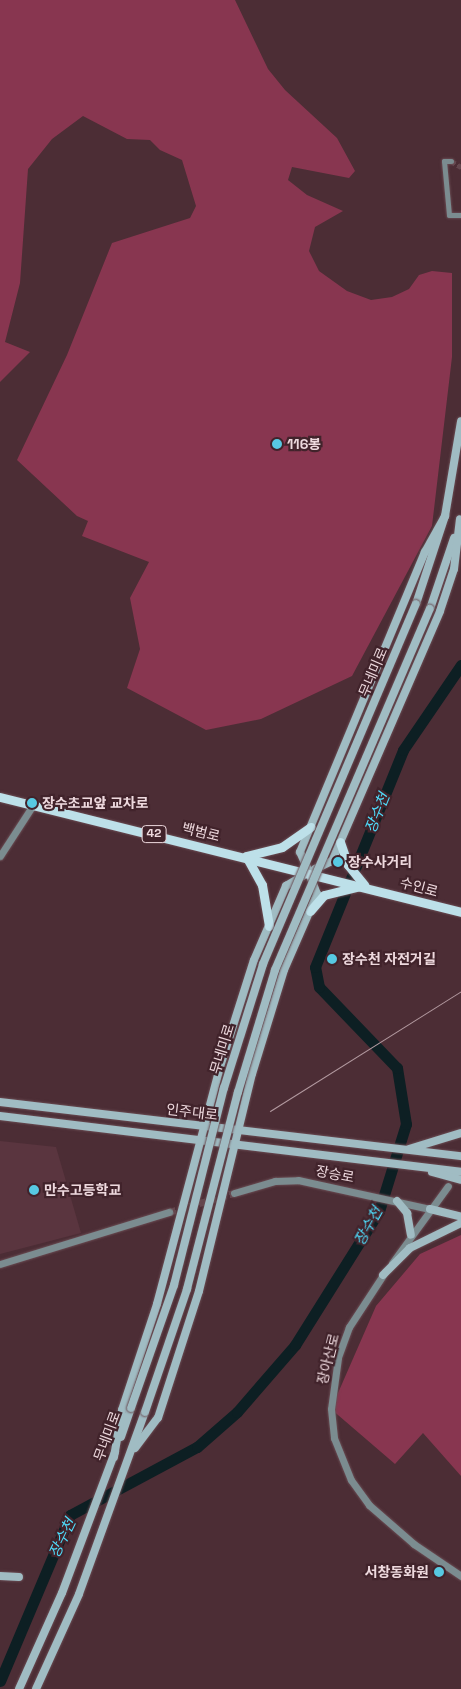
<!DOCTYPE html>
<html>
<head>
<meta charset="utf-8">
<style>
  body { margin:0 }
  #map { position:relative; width:461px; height:1689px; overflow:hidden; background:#4c2d35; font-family:"Space Grotesk","Noto Sans KR",sans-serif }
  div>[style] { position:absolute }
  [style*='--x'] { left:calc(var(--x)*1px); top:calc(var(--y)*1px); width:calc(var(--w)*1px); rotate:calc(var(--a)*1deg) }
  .built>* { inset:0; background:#5a353f }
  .green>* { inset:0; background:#883650 }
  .river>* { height:11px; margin:-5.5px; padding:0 5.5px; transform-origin:5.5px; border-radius:5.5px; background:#0d1f23 }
  .minor-tunnel>* { height:5px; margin-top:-2.5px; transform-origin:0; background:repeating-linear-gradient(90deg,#64474e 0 5px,transparent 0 7.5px) }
  .tertiary-tunnel>* { height:7px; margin-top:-3.5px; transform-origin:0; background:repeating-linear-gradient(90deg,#64474e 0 7px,transparent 0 10.5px) }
  .roads { filter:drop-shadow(0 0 1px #694c53) drop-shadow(0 0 1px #694c53) }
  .minor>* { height:5px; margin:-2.5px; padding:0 2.5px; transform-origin:2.5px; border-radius:2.5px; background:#7b8c90 }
  .tertiary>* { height:7px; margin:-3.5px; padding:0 3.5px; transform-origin:3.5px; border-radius:3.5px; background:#7b8c90 }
  .secondary>* { height:8px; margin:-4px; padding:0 4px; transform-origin:4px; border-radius:4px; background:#a0bcc3 }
  .primary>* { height:9px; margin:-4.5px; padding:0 4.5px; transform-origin:4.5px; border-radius:4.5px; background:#bde0e9 }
  .tram>* { height:1px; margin:-0.5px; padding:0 0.5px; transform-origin:0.5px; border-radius:0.5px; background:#b49ba1 }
  .bridges { filter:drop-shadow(0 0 1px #694c53) drop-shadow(0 0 1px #694c53) }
  .secondary-bridge>* { height:8px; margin:-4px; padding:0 4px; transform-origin:4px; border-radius:4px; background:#a0bcc3 }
  .dots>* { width:14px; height:14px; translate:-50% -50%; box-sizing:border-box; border:2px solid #41232b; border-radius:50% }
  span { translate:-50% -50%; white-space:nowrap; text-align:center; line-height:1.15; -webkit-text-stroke:4.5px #41232b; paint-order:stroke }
  .shield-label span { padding:1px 4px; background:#41232b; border:1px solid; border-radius:4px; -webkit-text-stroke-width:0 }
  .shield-label { font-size:12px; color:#eed9de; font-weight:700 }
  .poi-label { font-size:14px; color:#eed9de; font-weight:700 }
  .left { translate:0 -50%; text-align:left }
  .right { translate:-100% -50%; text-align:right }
  .street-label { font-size:14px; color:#eed9de }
  .water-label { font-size:15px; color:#4fdcfb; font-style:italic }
</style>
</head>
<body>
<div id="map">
  <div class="built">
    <i style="clip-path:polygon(0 1141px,56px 1147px,81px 1233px,0 1254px)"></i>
  </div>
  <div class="green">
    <i style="clip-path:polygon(0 0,235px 0,268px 69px,285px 90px,337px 138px,355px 171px,349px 178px,292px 167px,288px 180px,307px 195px,343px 211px,315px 227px,309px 251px,319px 271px,347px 291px,371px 300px,392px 297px,409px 289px,419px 275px,432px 271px,452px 273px,452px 357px,432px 526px,352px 676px,261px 719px,206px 730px,127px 688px,140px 649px,130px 598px,149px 562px,82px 536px,88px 521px,77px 516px,17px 460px,67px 355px,112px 243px,190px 218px,196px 206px,182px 160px,160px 150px,150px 140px,127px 139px,83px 116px,52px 139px,28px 169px,20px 283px,5px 342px,30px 352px,0 382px)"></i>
    <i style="clip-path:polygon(461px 1235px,461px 1476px,423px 1433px,395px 1464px,331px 1409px,376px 1306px,420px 1254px)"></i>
  </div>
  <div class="river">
    <i style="--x:0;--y:1681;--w:180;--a:-67.1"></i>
    <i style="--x:70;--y:1515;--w:144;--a:-28.2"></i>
    <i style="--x:197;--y:1447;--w:53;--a:-41.2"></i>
    <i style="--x:237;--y:1412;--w:89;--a:-49.1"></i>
    <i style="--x:295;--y:1345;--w:158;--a:-57.9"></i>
    <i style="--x:379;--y:1211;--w:91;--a:-72.8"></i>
    <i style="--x:406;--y:1124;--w:57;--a:-99.1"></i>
    <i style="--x:397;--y:1068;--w:112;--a:-133.9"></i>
    <i style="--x:319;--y:987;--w:20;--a:-101"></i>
    <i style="--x:315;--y:967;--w:234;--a:-67.9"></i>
    <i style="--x:403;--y:750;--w:103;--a:-55.7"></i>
  </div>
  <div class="minor-tunnel">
    <i style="--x:451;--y:161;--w:12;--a:31"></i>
  </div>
  <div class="tertiary-tunnel">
    <i style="--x:169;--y:1212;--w:68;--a:-16.3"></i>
  </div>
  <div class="roads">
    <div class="minor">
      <i style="--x:451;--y:161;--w:7;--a:180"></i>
      <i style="--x:444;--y:161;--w:54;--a:84.7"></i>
      <i style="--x:449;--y:215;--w:12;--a:0"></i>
    </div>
    <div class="tertiary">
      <i style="--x:0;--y:856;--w:61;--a:-57.1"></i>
      <i style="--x:234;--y:1193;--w:43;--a:-16.3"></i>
      <i style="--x:275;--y:1181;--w:23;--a:-2"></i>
      <i style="--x:298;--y:1180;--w:135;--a:12.4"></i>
      <i style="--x:392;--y:1263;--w:95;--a:-54"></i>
      <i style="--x:0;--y:1264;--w:177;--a:-17.1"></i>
      <i style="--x:385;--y:1272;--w:66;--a:123.2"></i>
      <i style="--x:349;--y:1327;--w:33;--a:110"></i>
      <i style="--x:338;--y:1358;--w:51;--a:97.8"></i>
      <i style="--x:331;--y:1409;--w:29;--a:84"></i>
      <i style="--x:334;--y:1438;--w:45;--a:68"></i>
      <i style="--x:351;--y:1480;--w:31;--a:54"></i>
      <i style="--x:369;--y:1505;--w:60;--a:40.9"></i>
      <i style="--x:414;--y:1544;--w:57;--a:34.2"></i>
    </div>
    <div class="secondary">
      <i style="--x:416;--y:604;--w:93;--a:-71.8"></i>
      <i style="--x:445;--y:516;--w:96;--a:-80.4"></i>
      <i style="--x:430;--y:609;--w:75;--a:-71.3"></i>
      <i style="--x:315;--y:869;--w:19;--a:-25"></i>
      <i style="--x:332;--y:861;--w:272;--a:-66.6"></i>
      <i style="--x:440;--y:611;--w:44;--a:-71.6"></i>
      <i style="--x:454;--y:569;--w:50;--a:-83.2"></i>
      <i style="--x:0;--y:1102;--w:464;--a:6.7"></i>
      <i style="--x:0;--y:1116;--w:464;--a:6.9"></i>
      <i style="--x:409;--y:1149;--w:54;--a:-17.1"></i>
      <i style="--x:432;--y:1172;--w:30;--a:15"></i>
      <i style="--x:397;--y:1201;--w:16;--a:50"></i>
      <i style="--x:407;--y:1213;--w:22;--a:80"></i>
      <i style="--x:430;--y:1209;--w:32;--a:14"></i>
      <i style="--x:383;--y:1275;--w:38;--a:-45"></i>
      <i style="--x:410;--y:1248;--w:57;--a:-26.1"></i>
      <i style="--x:121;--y:1437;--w:31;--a:-71"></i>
      <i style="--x:135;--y:1448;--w:38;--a:-53"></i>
      <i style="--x:158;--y:1418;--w:133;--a:-72.1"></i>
      <i style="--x:199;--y:1291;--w:223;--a:-76.3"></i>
      <i style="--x:252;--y:1074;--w:109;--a:-72.9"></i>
      <i style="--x:284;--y:970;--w:83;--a:-66.5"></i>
      <i style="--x:317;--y:894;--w:17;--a:-111"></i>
      <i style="--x:114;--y:1457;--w:48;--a:-80.3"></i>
      <i style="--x:122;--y:1410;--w:112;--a:-71.7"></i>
      <i style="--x:157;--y:1304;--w:245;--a:-75.1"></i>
      <i style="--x:220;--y:1067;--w:112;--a:-72.4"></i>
      <i style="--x:254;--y:960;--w:81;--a:-66.6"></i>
      <i style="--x:286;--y:886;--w:27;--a:-31"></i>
      <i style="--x:309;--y:872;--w:22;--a:-114"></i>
      <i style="--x:300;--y:852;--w:325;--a:-67.4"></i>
      <i style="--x:425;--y:552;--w:41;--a:-60.9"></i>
      <i style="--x:0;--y:1576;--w:19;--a:3"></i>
      <i style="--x:19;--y:1689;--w:105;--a:-65.9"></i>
      <i style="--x:62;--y:1593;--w:151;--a:-69.4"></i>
      <i style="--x:36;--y:1689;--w:104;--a:-65.6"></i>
      <i style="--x:79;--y:1594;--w:194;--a:-70.1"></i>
    </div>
    <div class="primary">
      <i style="--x:0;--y:797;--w:475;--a:14"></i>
      <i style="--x:340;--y:842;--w:24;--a:71"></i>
      <i style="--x:348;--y:865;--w:26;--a:51"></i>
      <i style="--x:310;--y:911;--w:21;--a:-49"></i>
      <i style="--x:324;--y:895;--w:38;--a:-14"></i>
      <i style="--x:269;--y:926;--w:42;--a:-99.7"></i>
      <i style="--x:262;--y:885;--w:33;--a:-119"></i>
      <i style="--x:246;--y:856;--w:37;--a:-14"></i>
      <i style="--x:282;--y:847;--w:35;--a:-35"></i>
    </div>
  </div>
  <div class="tram">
    <i style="--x:270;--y:1111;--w:226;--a:-32.1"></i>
  </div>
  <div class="bridges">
    <div class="secondary-bridge">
      <i style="--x:131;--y:1408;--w:130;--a:-70.7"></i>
      <i style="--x:174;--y:1285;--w:203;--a:-75.8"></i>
      <i style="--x:224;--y:1088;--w:130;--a:-72.5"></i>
      <i style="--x:263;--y:964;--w:391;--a:-67"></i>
      <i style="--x:145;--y:1412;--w:130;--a:-71.1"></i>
      <i style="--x:187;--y:1289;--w:203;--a:-75.5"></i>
      <i style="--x:238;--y:1092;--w:127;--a:-73.1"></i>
      <i style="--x:275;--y:970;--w:393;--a:-66.8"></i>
    </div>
  </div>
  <div class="dots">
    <i style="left:277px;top:444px;background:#57c9e2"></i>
    <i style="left:32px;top:803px;background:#57c9e2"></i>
    <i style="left:338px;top:862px;background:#57c9e2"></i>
    <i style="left:332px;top:959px;background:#57c9e2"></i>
    <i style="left:34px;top:1190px;background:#57c9e2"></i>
    <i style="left:439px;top:1572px;background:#57c9e2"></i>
  </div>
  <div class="shield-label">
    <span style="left:154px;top:834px">42</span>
  </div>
  <div class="poi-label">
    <span class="left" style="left:287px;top:444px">116봉</span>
    <span class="left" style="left:42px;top:803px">장수초교앞 교차로</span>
    <span class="left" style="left:348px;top:862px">장수사거리</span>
    <span class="left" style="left:342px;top:959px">장수천 자전거길</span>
    <span class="left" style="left:44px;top:1190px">만수고등학교</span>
    <span class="right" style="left:429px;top:1572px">서창동화원</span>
  </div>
  <div class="street-label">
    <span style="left:373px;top:672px;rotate:-67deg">무네미로</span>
    <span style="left:201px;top:832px;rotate:14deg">백범로</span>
    <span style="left:419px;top:887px;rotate:15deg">수인로</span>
    <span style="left:222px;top:1049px;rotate:-73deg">무네미로</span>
    <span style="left:192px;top:1112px;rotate:7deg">인주대로</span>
    <span style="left:335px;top:1174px;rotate:11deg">장승로</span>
    <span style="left:328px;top:1359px;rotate:-76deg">장아산로</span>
    <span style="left:107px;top:1436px;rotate:-70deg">무네미로</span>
  </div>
  <div class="water-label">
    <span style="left:377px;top:813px;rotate:-68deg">장수천</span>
    <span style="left:368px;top:1226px;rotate:-61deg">장수천</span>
    <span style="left:62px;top:1538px;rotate:-64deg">장수천</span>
  </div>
</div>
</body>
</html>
